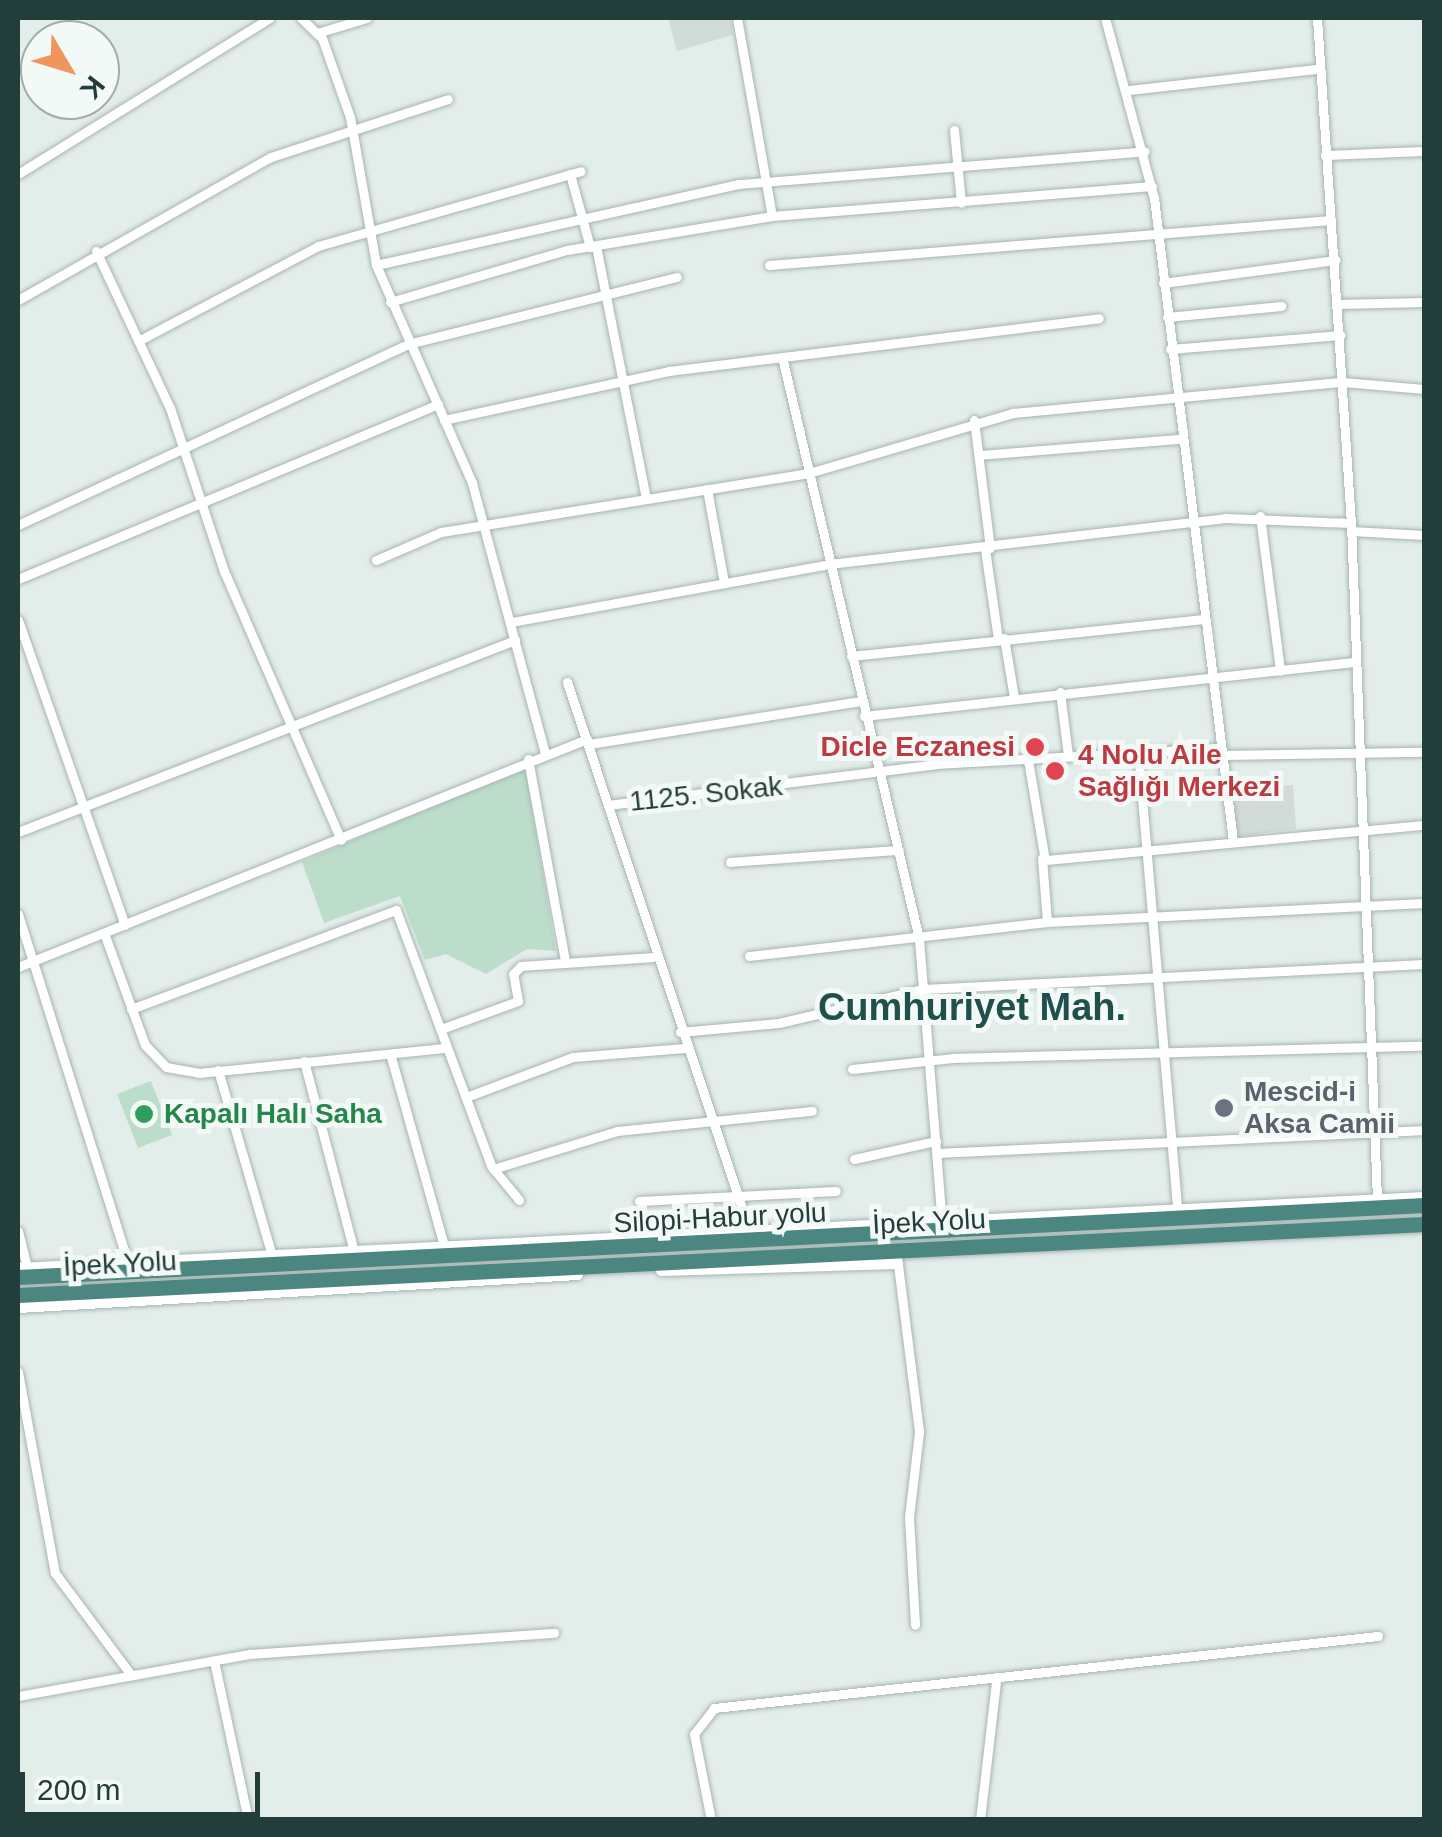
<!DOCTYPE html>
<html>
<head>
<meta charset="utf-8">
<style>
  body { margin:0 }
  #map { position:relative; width:1442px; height:1837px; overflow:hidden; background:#e3edea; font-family:Arial,sans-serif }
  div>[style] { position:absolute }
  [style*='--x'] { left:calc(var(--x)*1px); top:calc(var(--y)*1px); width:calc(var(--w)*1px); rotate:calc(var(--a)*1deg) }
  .built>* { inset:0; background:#d1dcd9 }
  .green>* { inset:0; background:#bcddca }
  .roads { filter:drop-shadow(0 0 2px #a6b5b2) drop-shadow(0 0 2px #a6b5b2) }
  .minor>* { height:9px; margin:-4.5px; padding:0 4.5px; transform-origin:4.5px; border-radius:4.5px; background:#fff }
  .tertiary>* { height:11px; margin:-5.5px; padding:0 5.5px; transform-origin:5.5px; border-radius:5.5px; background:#fff }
  .trunk>* { height:15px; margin:-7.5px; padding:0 7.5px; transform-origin:7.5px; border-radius:7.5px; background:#4c8680 }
  .dots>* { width:28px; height:28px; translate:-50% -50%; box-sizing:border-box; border:5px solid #f3f9f7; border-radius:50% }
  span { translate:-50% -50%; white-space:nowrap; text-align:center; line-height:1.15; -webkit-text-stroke:10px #f3f9f7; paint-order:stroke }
  .health-label { font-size:28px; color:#be3a42; font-weight:700 }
  .right { translate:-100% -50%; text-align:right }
  .left { translate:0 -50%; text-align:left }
  .street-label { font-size:28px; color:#233e3a }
  .worship-label { font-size:28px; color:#5b616d; font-weight:700 }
  .leisure-label { font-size:28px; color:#27864d; font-weight:700 }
  .district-label { font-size:38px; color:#1f504b; font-weight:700 }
  .frame { position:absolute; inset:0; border:20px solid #233e3a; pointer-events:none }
  .north { position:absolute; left:20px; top:20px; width:100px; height:100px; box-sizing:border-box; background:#f3f9f7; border:2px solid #a0aeab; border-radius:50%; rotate:128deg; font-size:28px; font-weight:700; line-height:40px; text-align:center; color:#233e3a }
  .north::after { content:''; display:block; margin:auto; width:35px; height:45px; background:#f0965d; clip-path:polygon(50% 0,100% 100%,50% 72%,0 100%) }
  .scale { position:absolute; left:20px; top:1772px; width:240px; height:45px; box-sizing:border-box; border:5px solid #233e3a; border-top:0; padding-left:12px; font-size:30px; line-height:35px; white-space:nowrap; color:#233e3a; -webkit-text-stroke:8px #f3f9f7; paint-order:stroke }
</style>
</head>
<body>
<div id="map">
  <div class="built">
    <i style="clip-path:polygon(668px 18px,730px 18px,733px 35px,677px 51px)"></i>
    <i style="clip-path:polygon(1293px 785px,1296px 829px,1238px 836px,1234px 789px)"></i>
  </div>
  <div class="green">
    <i style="clip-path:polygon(525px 767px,556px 951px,527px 949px,486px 974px,446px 954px,425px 960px,400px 896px,324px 923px,302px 862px)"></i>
    <i style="clip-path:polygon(151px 1081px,172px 1135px,138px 1148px,117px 1094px)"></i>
  </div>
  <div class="roads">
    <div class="minor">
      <i style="--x:301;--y:18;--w:29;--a:44"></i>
      <i style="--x:322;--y:38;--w:84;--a:70.5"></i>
      <i style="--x:350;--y:117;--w:150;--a:80"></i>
      <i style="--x:376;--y:265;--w:238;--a:66.2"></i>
      <i style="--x:472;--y:483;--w:280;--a:74.9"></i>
      <i style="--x:737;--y:18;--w:201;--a:80"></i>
      <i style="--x:1105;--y:18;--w:187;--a:74.8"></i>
      <i style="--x:1154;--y:198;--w:648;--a:83"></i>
      <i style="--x:1317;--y:18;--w:506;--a:86.15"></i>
      <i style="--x:1351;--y:523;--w:677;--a:87.8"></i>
      <i style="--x:317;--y:33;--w:52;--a:-16.7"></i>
      <i style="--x:1129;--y:90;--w:188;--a:-6.4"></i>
      <i style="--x:954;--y:130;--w:73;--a:84.5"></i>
      <i style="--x:1325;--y:155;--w:99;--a:-2.3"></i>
      <i style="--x:18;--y:174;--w:296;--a:-31.8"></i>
      <i style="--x:570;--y:174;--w:76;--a:74.7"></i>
      <i style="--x:596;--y:246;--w:257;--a:78.8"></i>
      <i style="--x:96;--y:251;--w:174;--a:64.8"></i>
      <i style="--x:170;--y:408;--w:172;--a:71.7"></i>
      <i style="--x:224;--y:571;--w:293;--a:66.5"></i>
      <i style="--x:376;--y:265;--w:372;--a:-12.6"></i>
      <i style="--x:739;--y:184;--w:407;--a:-4.6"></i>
      <i style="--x:769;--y:265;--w:564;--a:-4.58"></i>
      <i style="--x:1163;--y:283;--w:174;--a:-7.6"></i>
      <i style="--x:18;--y:300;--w:291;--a:-29.5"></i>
      <i style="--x:271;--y:157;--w:186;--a:-18.1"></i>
      <i style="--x:390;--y:302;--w:184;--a:-16.4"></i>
      <i style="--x:567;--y:250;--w:208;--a:-9.4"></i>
      <i style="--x:772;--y:216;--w:381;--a:-4.5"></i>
      <i style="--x:1338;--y:304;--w:86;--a:-1.3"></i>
      <i style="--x:1167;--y:317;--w:115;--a:-5.5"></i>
      <i style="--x:138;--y:341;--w:204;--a:-27.8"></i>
      <i style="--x:318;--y:246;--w:273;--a:-15.9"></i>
      <i style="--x:1170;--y:349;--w:171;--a:-4.7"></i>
      <i style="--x:782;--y:357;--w:598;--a:76.75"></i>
      <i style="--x:919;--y:939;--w:284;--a:85.4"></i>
      <i style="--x:444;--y:420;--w:230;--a:-12.3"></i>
      <i style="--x:669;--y:371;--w:433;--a:-7"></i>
      <i style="--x:974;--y:420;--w:129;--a:82.9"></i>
      <i style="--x:979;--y:455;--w:201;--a:-4.6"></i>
      <i style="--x:707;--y:489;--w:96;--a:79.7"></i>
      <i style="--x:1260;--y:516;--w:156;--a:82.6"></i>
      <i style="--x:18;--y:525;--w:430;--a:-24.9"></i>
      <i style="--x:408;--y:344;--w:277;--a:-14"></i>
      <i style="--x:1351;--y:531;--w:73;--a:3.1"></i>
      <i style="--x:985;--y:549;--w:91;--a:81.8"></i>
      <i style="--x:376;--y:560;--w:71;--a:-23.3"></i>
      <i style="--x:441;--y:532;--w:373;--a:-9.1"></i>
      <i style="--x:809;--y:473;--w:213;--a:-16.4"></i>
      <i style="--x:1013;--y:413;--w:331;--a:-5.4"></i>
      <i style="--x:1343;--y:382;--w:81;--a:4.9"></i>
      <i style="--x:18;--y:579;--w:455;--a:-22.6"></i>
      <i style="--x:18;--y:620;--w:323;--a:70.7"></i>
      <i style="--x:511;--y:622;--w:323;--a:-10.3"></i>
      <i style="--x:829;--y:564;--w:399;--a:-6.6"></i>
      <i style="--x:1225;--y:518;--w:126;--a:2.3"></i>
      <i style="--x:1004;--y:638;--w:60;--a:80.4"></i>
      <i style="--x:851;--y:656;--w:355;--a:-6"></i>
      <i style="--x:567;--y:682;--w:580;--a:71.6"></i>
      <i style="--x:1060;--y:692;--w:64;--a:82.8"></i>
      <i style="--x:864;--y:716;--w:495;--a:-6.3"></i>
      <i style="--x:589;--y:744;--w:275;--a:-9"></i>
      <i style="--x:1138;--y:751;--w:460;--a:85.1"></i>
      <i style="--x:1222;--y:755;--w:202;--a:-0.9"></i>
      <i style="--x:528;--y:759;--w:205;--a:79.6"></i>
      <i style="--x:1028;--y:760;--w:101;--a:80.4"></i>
      <i style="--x:1045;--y:860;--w:381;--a:-5.3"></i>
      <i style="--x:608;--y:805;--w:330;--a:-7.1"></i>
      <i style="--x:935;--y:764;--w:287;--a:-3.2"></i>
      <i style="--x:18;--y:832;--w:533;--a:-21.12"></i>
      <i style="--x:1042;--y:858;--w:64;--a:85.5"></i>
      <i style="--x:730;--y:862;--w:169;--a:-4.1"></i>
      <i style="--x:18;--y:914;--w:365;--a:72.5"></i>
      <i style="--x:104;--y:933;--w:119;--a:69.9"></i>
      <i style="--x:145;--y:1045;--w:30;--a:46"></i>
      <i style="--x:166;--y:1067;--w:34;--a:10"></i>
      <i style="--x:199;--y:1073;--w:249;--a:-5.8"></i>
      <i style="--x:749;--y:956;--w:300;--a:-6.5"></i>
      <i style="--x:1047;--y:922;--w:377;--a:-2.9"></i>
      <i style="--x:18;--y:967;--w:613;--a:-21.84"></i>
      <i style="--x:131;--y:1009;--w:283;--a:-20.5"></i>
      <i style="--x:396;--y:910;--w:273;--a:69.6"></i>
      <i style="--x:491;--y:1166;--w:44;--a:50.5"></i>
      <i style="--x:441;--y:1029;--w:82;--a:-20"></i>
      <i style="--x:518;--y:1001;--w:27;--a:-100"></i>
      <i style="--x:513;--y:974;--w:11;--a:-45"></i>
      <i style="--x:521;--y:966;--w:132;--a:-3.9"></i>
      <i style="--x:680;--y:1032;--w:99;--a:-5.2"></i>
      <i style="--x:779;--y:1023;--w:148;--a:-13.3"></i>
      <i style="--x:923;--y:989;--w:502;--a:-2.86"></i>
      <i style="--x:391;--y:1057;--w:196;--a:74.3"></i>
      <i style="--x:304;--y:1061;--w:197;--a:75.3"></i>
      <i style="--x:852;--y:1069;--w:103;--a:-6.2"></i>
      <i style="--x:954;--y:1058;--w:470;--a:-1.5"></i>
      <i style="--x:218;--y:1070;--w:194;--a:73.8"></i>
      <i style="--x:466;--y:1097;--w:114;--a:-20.5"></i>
      <i style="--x:573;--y:1057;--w:112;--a:-4.6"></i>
      <i style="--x:937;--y:1153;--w:488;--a:-2.7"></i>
      <i style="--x:854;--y:1159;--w:84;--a:-12.4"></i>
      <i style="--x:493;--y:1169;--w:130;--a:-17"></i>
      <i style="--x:617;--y:1131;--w:196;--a:-5.9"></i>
      <i style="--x:639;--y:1201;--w:197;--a:-2.9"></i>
      <i style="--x:18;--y:1231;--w:37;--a:76"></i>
      <i style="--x:897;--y:1257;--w:176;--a:82.8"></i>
      <i style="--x:919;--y:1432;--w:86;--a:96.7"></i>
      <i style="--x:909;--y:1517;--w:108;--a:86.8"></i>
      <i style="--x:18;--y:1372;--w:204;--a:79.6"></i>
      <i style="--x:55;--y:1573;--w:127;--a:53.3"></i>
      <i style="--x:214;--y:1661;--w:163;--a:77.9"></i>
      <i style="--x:18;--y:1696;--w:236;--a:-10.3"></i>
      <i style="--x:250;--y:1654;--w:305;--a:-4"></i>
      <i style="--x:711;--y:1820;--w:88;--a:-101.2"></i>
      <i style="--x:694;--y:1734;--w:33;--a:-52"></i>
      <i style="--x:714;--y:1708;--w:668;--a:-6.19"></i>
      <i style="--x:980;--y:1820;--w:140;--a:-83.4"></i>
    </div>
    <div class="tertiary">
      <i style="--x:18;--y:1268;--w:1408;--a:-2.89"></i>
      <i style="--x:661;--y:1270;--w:236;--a:-1.7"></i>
      <i style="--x:18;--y:1307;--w:560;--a:-3.38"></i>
    </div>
    <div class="trunk">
      <i style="--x:18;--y:1277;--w:1408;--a:-2.93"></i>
      <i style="--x:18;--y:1295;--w:1408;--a:-2.89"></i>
    </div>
  </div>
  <div class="dots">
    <i style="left:1035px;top:747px;background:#e0444e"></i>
    <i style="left:1055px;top:771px;background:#e0444e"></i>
    <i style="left:1224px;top:1108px;background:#6b7280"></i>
    <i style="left:144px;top:1114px;background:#2e9e5b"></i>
  </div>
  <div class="health-label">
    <span class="right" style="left:1015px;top:747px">Dicle Eczanesi</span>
    <span class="left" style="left:1078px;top:771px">4 Nolu Aile<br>Sağlığı Merkezi</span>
  </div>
  <div class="street-label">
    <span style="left:706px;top:794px;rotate:-6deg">1125. Sokak</span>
    <span style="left:720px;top:1218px;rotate:-3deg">Silopi-Habur yolu</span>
    <span style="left:929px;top:1222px;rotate:-3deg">İpek Yolu</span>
    <span style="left:120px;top:1264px;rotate:-3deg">İpek Yolu</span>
  </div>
  <div class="worship-label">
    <span class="left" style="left:1244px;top:1108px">Mescid-i<br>Aksa Camii</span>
  </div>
  <div class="leisure-label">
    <span class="left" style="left:164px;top:1114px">Kapalı Halı Saha</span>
  </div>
  <div class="district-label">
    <span style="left:972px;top:1008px">Cumhuriyet Mah.</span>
  </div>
  <div class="frame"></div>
  <div class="north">K</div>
  <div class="scale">200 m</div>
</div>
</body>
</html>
